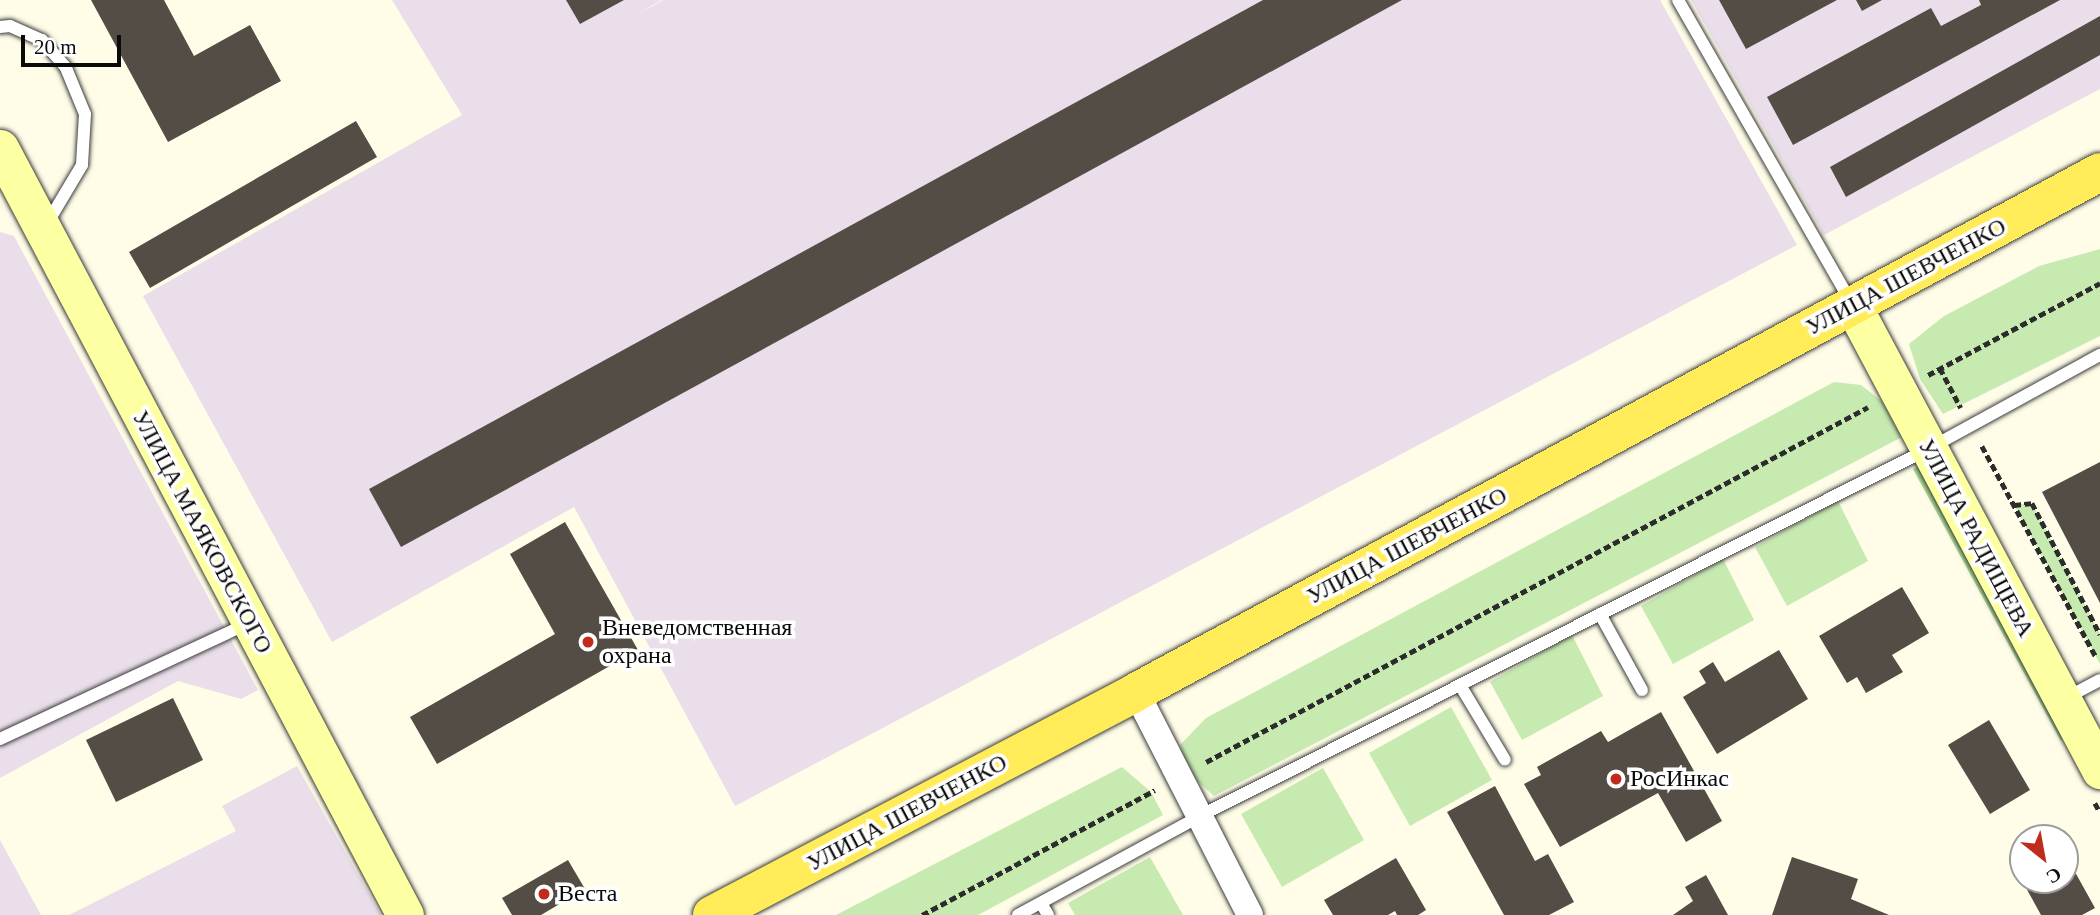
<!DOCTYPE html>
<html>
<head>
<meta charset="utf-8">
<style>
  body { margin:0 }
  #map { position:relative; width:2100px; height:915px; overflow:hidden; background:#fffde8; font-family:"Times New Roman",serif }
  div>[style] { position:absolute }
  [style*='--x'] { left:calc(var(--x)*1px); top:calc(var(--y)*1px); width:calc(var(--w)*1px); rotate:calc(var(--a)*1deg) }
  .industrial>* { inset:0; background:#eadeea }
  .green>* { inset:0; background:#c7eab1 }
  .forest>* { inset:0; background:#a8dc8f }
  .building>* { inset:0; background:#534d46 }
  .path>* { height:4.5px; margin-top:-2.25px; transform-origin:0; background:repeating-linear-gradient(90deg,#2c2c2c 0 7px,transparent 0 10.5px) }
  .roads { filter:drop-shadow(0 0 2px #3d3d3d) drop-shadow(0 0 2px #3d3d3d) }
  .lane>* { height:12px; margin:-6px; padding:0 6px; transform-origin:6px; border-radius:6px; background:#fff }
  .street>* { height:26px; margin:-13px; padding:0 13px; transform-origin:13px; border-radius:13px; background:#fff }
  .secondary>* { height:37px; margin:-18.5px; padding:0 18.5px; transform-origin:18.5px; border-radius:18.5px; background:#fdffa3 }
  .primary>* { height:38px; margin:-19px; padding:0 19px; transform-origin:19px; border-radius:19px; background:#ffec58 }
  .dots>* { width:19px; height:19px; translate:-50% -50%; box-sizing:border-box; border:4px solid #fff; border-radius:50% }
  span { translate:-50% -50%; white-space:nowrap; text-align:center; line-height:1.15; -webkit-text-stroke:7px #fff; paint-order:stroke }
  .street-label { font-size:24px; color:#0a0a0a }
  .poi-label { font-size:24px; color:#0a0a0a }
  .left { translate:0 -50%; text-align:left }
  .north { position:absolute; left:2009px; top:824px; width:70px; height:70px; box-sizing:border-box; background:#fff; border:2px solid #9d9d9d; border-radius:50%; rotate:149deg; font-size:19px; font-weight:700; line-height:28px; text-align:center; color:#0a0a0a }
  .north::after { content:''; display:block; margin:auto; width:24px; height:32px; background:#bf2b1d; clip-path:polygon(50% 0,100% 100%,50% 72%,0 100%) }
  .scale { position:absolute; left:21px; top:35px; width:100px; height:32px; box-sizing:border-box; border:4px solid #0a0a0a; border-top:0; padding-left:9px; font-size:21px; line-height:24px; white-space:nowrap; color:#0a0a0a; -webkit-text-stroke:5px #fff; paint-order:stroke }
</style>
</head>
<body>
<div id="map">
  <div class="industrial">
    <i style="clip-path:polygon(392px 0,661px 0,637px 15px,663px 0,1660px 0,1797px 245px,735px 806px,574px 507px,332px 642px,143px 296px,462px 115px)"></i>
    <i style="clip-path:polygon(1691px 0,2100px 0,2100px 89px,1824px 235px)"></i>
    <i style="clip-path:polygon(0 232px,14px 236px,258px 690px,241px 699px,178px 681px,0 778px)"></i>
    <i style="clip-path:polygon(297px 766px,381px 915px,69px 915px,236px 831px,222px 806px)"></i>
    <i style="clip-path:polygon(0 840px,41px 915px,0 915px)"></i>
  </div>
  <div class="green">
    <i style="clip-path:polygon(2100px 249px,2100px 336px,1943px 414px,1920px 379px,1909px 344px,1944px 316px,2039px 266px)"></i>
    <i style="clip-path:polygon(1834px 382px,1861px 385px,1889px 407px,1904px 436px,1214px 796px,1187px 772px,1180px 745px,1206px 718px)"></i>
    <i style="clip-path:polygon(1838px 501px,1868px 561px,1787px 606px,1755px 547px)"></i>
    <i style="clip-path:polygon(2032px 503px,2100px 634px,2100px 664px,2014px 505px)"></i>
    <i style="clip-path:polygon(1723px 559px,1754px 620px,1673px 664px,1641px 606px)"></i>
    <i style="clip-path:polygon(1572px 635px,1603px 696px,1522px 740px,1490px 682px)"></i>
    <i style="clip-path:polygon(1451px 707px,1492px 780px,1410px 826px,1369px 753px)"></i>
    <i style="clip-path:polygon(1122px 767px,1151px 792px,1163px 815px,978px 915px,836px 915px)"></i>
    <i style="clip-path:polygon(1323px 768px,1364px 840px,1282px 887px,1241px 814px)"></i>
    <i style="clip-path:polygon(1150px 857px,1183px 915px,1075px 915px,1068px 903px)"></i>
  </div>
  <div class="forest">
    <i style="clip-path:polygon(1933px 458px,2079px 731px,2061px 741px,1913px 469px)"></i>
  </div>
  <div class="building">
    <i style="clip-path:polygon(91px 0,164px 0,194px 56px,250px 25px,281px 81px,168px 142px)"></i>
    <i style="clip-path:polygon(566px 0,624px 0,580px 24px)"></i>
    <i style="clip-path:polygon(1263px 0,1402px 0,401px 547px,369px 489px)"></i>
    <i style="clip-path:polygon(1719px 0,1837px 0,1746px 49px)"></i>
    <i style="clip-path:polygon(1856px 0,1882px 0,1862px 11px)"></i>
    <i style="clip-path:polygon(1979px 0,2060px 0,1793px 145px,1767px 97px,1931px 8px,1941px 26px,1981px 5px)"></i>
    <i style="clip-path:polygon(2100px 16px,2100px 55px,1846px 197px,1830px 167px)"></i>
    <i style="clip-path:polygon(356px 121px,377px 157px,150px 288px,129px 252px)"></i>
    <i style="clip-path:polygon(2100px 462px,2100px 603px,2042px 492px)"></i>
    <i style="clip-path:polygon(565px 522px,638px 650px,437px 764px,410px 717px,555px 634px,510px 554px)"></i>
    <i style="clip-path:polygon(1902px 587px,1929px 633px,1892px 655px,1903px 672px,1866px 693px,1857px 677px,1847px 683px,1819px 636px)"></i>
    <i style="clip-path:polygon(1779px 650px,1808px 699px,1717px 754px,1683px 697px,1706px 683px,1699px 671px,1713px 662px,1725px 682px)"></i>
    <i style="clip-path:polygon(173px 698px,203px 760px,116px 802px,86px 740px)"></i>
    <i style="clip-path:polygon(1661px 712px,1722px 821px,1686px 842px,1658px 793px,1560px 847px,1524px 784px,1541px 775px,1537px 767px,1601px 731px,1608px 742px)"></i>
    <i style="clip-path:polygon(1989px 720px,2030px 790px,1990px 814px,1948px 745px)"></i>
    <i style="clip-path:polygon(1495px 786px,1535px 861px,1548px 854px,1574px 902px,1549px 915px,1504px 915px,1447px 812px)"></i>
    <i style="clip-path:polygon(2065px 854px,2095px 908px,2082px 915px,2041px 915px,2020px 877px,2065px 880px)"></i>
    <i style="clip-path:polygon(1792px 857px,1858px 879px,1851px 899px,1889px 915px,1772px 915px)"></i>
    <i style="clip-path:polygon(1396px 858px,1426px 910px,1418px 915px,1397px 915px,1395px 911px,1388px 915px,1333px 915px,1324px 900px)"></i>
    <i style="clip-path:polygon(568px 860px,585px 889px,541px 915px,512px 915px,502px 898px)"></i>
    <i style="clip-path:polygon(1706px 875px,1728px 915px,1673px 915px,1693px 901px,1685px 887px)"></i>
  </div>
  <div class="path">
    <i style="--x:1940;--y:368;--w:45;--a:62.3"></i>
    <i style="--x:1928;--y:375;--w:195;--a:-28.1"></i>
    <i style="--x:1982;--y:446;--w:240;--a:61.6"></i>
    <i style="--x:2014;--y:505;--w:18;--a:-6"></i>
    <i style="--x:2032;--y:503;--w:148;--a:62.6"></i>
    <i style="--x:1206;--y:762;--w:751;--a:-28.2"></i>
    <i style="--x:2095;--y:803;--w:10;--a:61"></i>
    <i style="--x:922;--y:915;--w:264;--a:-28.2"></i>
  </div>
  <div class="roads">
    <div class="lane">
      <i style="--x:1678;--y:0;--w:348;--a:60.2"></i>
      <i style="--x:0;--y:27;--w:10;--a:-6"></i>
      <i style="--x:10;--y:26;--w:35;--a:24"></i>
      <i style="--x:42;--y:40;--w:37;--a:49"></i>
      <i style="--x:66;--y:68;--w:50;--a:67.6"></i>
      <i style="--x:85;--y:114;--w:51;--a:93.4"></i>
      <i style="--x:82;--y:165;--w:72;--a:120.8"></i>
      <i style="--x:1600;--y:614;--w:87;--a:61.1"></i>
      <i style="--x:1460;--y:685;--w:87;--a:59"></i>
      <i style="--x:2066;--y:698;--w:38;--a:-28"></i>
      <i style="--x:0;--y:739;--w:272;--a:-25"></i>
      <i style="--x:1041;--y:903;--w:14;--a:60"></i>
      <i style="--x:1018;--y:915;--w:207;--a:-28.5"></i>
      <i style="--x:1200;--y:816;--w:815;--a:-26.75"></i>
      <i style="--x:1928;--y:449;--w:196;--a:-28.7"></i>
    </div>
    <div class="street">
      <i style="--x:1136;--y:692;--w:250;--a:62.9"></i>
    </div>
    <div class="secondary">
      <i style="--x:0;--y:148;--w:867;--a:62.16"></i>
      <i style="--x:1853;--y:306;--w:526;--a:61.97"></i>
    </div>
    <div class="primary">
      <i style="--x:712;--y:915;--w:479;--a:-27.7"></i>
      <i style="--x:1136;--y:692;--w:1095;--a:-28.34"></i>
    </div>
  </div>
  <div class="dots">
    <i style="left:588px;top:642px;background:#bf2b1d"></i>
    <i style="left:1616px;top:779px;background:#bf2b1d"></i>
    <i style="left:544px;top:894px;background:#bf2b1d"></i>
  </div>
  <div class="street-label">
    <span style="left:1906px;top:277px;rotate:-28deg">УЛИЦА ШЕВЧЕНКО</span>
    <span style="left:202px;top:532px;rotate:62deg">УЛИЦА МАЯКОВСКОГО</span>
    <span style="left:1976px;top:538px;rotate:62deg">УЛИЦА РАДИЩЕВА</span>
    <span style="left:1407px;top:546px;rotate:-28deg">УЛИЦА ШЕВЧЕНКО</span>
    <span style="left:907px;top:813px;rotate:-28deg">УЛИЦА ШЕВЧЕНКО</span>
  </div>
  <div class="poi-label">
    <span class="left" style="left:602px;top:642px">Вневедомственная<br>охрана</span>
    <span class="left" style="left:1630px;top:779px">РосИнкас</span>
    <span class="left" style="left:558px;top:894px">Веста</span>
  </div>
  <div class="north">С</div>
  <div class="scale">20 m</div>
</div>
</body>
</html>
